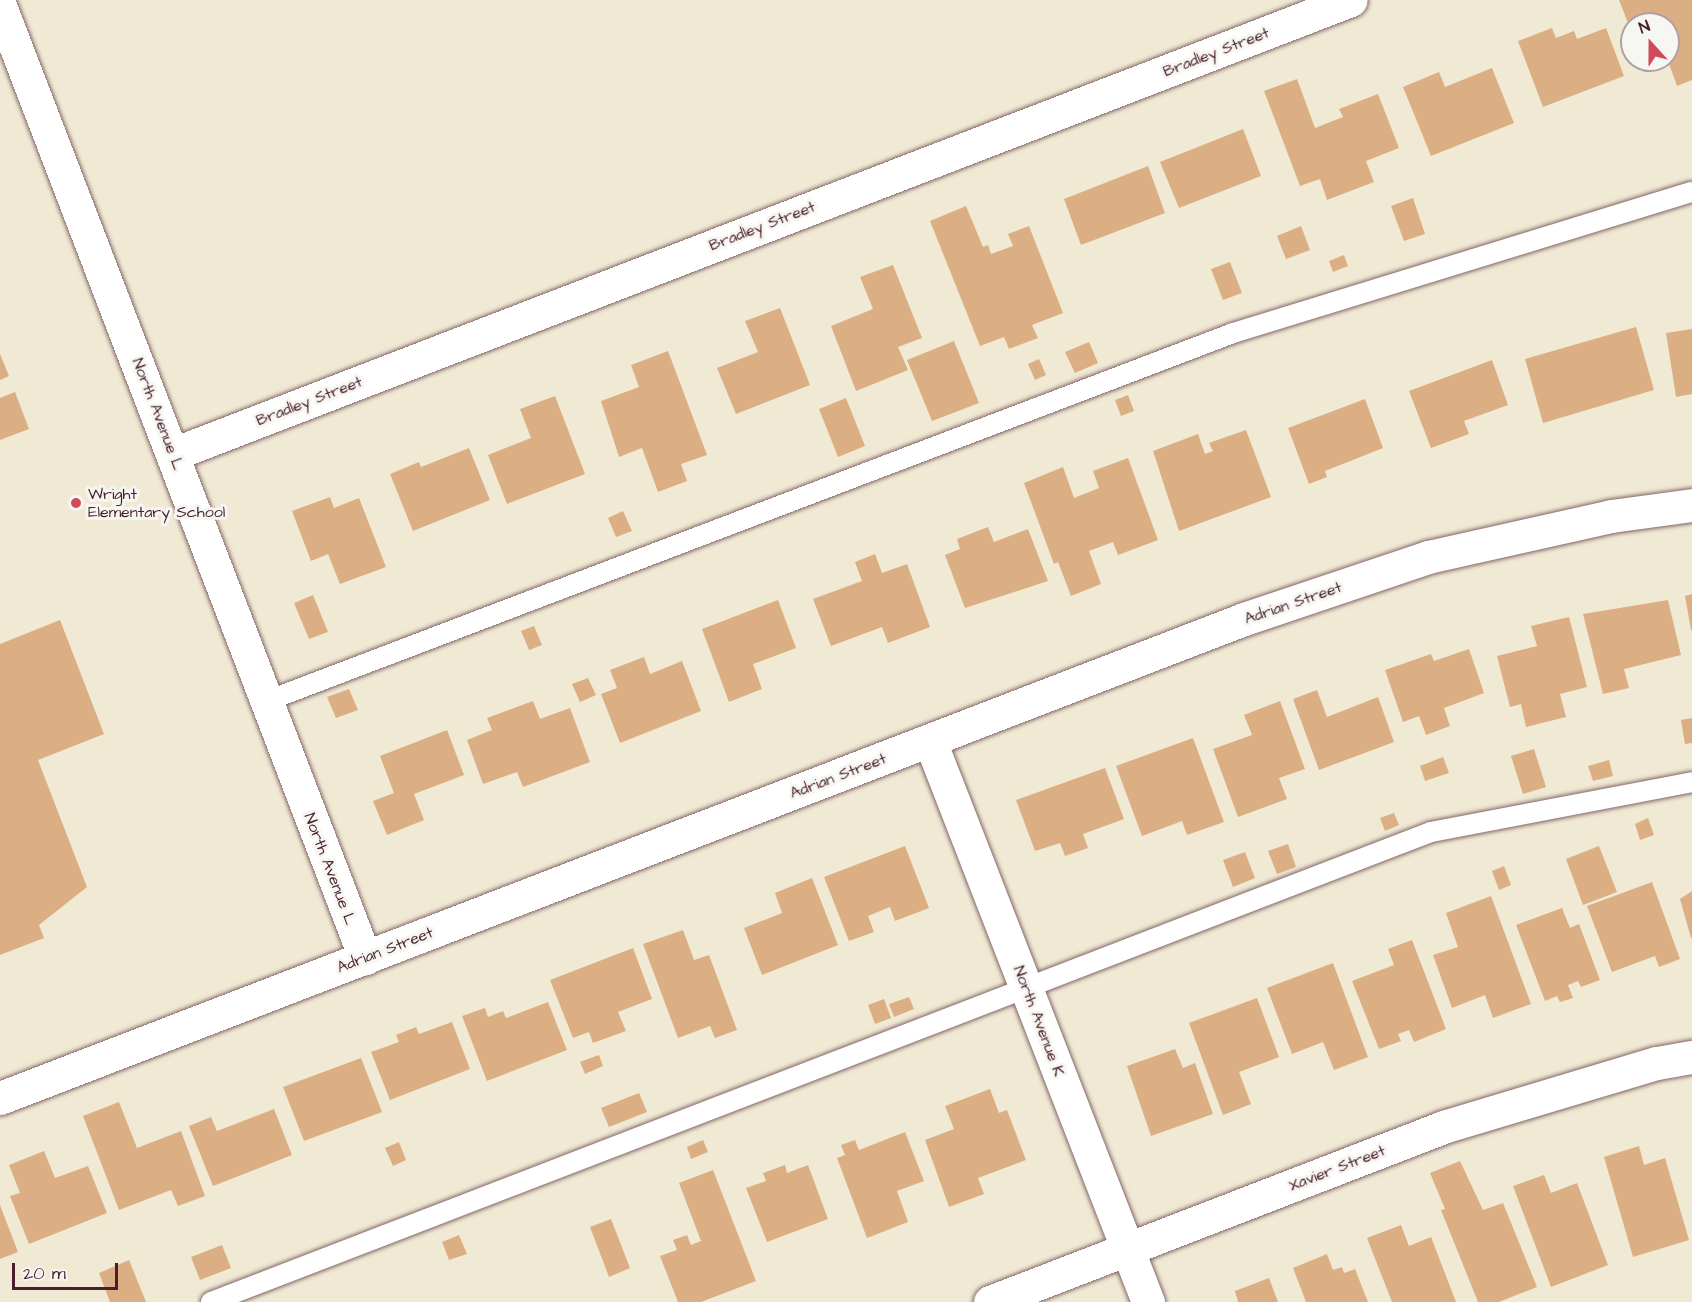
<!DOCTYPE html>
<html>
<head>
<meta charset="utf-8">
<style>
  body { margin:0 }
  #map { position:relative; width:1692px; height:1302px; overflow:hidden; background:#f0ead5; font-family:"Architects Daughter",sans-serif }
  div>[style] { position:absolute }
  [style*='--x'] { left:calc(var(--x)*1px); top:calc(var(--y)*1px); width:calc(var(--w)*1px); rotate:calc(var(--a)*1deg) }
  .building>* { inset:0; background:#dbaf83 }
  .roads { filter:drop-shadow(0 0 2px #846666) drop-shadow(0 0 2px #846666) }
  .service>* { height:20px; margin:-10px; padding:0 10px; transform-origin:10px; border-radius:10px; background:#fff }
  .minor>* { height:33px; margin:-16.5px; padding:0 16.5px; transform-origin:16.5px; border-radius:16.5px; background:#fff }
  .dots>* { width:16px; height:16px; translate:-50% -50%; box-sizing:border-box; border:3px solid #f6f6f2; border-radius:50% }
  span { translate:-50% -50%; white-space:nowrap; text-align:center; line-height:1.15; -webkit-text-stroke:6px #f6f6f2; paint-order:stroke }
  .street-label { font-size:16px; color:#4a1f2b }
  .poi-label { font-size:16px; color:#4a1f2b }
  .left { translate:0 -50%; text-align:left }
  .north { position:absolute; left:1620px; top:12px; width:60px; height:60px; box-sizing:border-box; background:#f6f6f2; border:2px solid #b1a0a2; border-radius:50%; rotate:339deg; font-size:16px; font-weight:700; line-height:24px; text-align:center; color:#4a1f2b }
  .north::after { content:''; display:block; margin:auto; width:21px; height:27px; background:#d1495b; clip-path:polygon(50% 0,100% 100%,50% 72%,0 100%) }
  .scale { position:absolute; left:12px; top:1263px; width:106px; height:27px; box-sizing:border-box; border:3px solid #4a1f2b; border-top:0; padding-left:8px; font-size:18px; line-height:21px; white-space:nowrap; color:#4a1f2b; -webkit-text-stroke:4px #f6f6f2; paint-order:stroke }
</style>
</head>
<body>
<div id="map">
  <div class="building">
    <i style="clip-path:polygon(1619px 0,1692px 0,1692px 80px,1677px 86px,1668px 61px,1668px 24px,1632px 24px,1632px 33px)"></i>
    <i style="clip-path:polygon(1552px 28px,1556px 38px,1574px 31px,1577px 39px,1606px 28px,1624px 76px,1543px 107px,1518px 41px)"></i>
    <i style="clip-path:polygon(1492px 68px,1514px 123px,1431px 156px,1403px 87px,1439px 72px,1445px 87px)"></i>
    <i style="clip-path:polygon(1297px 79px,1315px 128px,1343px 117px,1339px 109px,1378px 94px,1399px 148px,1366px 161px,1374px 182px,1327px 200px,1320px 179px,1300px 186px,1264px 91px)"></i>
    <i style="clip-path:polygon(1243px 129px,1261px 176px,1179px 208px,1160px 162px)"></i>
    <i style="clip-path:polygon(1148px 166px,1165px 213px,1081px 245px,1064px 199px)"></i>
    <i style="clip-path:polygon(1413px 198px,1425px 234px,1404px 241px,1391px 206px)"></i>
    <i style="clip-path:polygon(966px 206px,983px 247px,988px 245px,991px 254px,1013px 246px,1008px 234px,1029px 226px,1063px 313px,1032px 325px,1038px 338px,1009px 349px,1004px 337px,980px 346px,930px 221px)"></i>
    <i style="clip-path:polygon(1301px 226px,1310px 250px,1286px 259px,1277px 236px)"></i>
    <i style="clip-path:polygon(1344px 255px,1348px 266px,1333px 272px,1329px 261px)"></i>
    <i style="clip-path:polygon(1230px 262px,1242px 293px,1223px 300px,1211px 269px)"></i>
    <i style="clip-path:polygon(893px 265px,922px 338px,898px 347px,908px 370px,856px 391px,831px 326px,873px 309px,860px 277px)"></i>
    <i style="clip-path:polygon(780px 308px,810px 385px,736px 414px,717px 368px,758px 352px,745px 321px)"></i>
    <i style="clip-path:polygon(1636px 327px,1654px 390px,1543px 423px,1525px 359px)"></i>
    <i style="clip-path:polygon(1692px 329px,1692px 394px,1676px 397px,1666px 333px)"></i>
    <i style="clip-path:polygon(954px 341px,979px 403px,932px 421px,907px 360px)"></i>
    <i style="clip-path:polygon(1089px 342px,1098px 363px,1075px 373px,1065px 352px)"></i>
    <i style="clip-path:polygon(668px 351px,707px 455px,681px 464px,687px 481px,658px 492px,642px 448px,619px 457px,601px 401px,639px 387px,631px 365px)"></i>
    <i style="clip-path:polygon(0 354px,9px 376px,0 380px)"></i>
    <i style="clip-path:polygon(1039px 359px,1046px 375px,1035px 380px,1028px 364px)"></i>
    <i style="clip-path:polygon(1492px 360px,1508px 405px,1464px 421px,1469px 434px,1431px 448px,1409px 391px)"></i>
    <i style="clip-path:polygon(15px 392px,29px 429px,0 440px,0 398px)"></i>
    <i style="clip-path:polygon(1128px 395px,1134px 411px,1121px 416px,1115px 400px)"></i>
    <i style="clip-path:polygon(555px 396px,585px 474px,507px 504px,488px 455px,531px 438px,520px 409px)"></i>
    <i style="clip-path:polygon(846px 398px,865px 446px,838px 457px,819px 409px)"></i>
    <i style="clip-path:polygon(1365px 399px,1383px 448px,1325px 471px,1327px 477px,1309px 484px,1288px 428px)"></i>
    <i style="clip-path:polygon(1246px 430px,1271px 497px,1179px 531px,1153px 451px,1198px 434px,1205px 454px,1213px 451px,1209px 443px)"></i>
    <i style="clip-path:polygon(469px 448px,490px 500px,413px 531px,390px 474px,419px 462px,421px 467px)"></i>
    <i style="clip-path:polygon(1128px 458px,1158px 540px,1118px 555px,1113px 542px,1089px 551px,1101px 584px,1071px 596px,1058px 562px,1054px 564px,1024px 483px,1063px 467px,1074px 498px,1099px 488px,1093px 471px)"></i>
    <i style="clip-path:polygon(330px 497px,334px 508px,359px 498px,386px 567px,340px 584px,328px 554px,311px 561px,292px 511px)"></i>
    <i style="clip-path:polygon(623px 511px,632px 531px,616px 537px,608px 518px)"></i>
    <i style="clip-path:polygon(988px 527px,994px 542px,1028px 529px,1048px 581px,965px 608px,945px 555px,960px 549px,957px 539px)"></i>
    <i style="clip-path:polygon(875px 554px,882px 573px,907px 564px,930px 627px,888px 643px,882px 627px,831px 646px,813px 599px,862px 581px,855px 562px)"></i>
    <i style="clip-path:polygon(1692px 594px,1692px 630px,1691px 630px,1685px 596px)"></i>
    <i style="clip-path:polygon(313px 595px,328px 632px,309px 639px,294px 603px)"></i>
    <i style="clip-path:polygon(778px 600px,796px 648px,753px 664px,762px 689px,729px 702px,702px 629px)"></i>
    <i style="clip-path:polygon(1668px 600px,1681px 655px,1624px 669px,1629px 688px,1603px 694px,1583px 614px)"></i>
    <i style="clip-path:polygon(1569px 617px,1587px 687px,1560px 694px,1566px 717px,1526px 727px,1521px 704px,1510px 707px,1497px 656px,1537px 646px,1531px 626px)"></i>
    <i style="clip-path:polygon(60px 620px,104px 734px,38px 760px,87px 887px,39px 925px,44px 938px,0 955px,0 644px)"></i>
    <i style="clip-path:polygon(534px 626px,542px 645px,529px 650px,521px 631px)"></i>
    <i style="clip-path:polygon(1469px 649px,1484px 693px,1444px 708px,1450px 726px,1426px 735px,1419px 716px,1403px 722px,1385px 670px,1431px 654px,1434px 661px)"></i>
    <i style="clip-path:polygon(644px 657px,650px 674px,682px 661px,701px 711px,620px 743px,601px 694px,617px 688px,610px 670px)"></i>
    <i style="clip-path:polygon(588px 678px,596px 695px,580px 702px,572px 684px)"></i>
    <i style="clip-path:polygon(349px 689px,358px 710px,336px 718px,327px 697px)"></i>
    <i style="clip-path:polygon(1317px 690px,1327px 717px,1378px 697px,1394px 742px,1319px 770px,1293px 699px)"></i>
    <i style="clip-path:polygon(533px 701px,540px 719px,570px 708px,590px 762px,523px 787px,517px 772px,483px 784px,467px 740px,492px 730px,487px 718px)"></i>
    <i style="clip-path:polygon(1280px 701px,1305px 769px,1279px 778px,1287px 799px,1238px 817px,1213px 749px,1252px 735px,1244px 715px)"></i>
    <i style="clip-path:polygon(1692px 718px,1692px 743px,1685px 744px,1681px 720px)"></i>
    <i style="clip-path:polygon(447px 730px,464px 775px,414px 794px,424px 820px,387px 835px,373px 801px,394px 793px,380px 756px)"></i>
    <i style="clip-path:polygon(1193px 738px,1224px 822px,1187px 835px,1182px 821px,1142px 836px,1116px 766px)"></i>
    <i style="clip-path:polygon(1534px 749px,1546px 787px,1523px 794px,1511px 756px)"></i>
    <i style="clip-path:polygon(1443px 757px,1449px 773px,1425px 781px,1420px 766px)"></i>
    <i style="clip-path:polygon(1609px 760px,1613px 776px,1593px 781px,1588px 766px)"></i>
    <i style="clip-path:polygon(1105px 768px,1124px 819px,1083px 834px,1088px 848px,1065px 856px,1060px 843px,1035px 851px,1016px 800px)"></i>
    <i style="clip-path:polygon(1394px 813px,1399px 825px,1385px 831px,1380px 818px)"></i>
    <i style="clip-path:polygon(1648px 818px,1654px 835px,1640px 840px,1635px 824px)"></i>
    <i style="clip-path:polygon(1288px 844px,1296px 867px,1277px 874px,1268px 851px)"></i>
    <i style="clip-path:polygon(905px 846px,929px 908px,895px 921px,890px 907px,868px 916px,874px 932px,849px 941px,824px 877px)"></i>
    <i style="clip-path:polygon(1599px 846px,1617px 892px,1583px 905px,1566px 859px)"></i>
    <i style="clip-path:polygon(1245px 852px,1255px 878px,1233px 887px,1223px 860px)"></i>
    <i style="clip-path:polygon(1504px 866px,1511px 885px,1499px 890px,1492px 871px)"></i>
    <i style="clip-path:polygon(812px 878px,838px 945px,762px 975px,744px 928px,782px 913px,775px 893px)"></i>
    <i style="clip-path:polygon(1652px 882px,1680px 959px,1659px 967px,1655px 956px,1612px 972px,1587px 906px)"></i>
    <i style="clip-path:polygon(1692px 891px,1692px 938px,1691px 938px,1680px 899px)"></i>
    <i style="clip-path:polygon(1491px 896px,1531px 1004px,1493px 1018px,1485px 995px,1452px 1008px,1433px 955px,1458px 947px,1446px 913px)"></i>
    <i style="clip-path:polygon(1562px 908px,1570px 928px,1579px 924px,1600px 980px,1581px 987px,1578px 981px,1568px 985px,1573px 998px,1560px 1002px,1557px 996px,1545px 1001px,1516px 925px)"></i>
    <i style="clip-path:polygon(683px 930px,694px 960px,709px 955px,737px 1030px,715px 1038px,710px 1026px,678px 1038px,643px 944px)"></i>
    <i style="clip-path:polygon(1412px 940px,1446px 1029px,1414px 1042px,1409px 1030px,1398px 1034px,1401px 1041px,1379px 1049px,1352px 981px,1394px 965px,1388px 949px)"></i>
    <i style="clip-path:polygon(633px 948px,652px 999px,618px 1012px,626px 1031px,593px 1043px,589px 1032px,573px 1038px,550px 980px)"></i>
    <i style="clip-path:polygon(1333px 963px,1368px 1057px,1334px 1070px,1323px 1042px,1292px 1054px,1267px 988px)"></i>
    <i style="clip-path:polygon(909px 997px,914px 1009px,894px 1017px,889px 1004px)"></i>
    <i style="clip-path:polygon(1257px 998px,1279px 1057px,1239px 1072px,1251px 1104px,1223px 1115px,1189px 1023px)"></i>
    <i style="clip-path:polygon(884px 999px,891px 1018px,875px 1024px,868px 1005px)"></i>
    <i style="clip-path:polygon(548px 1002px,567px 1050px,487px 1081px,462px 1016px,485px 1008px,488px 1017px,503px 1011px,506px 1018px)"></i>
    <i style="clip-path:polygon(452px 1022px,470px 1069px,390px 1100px,371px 1052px,399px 1042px,396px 1035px,416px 1027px,419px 1034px)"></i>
    <i style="clip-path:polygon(1175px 1049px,1183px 1068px,1195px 1063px,1213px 1114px,1151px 1136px,1127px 1066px)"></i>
    <i style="clip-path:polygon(599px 1055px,603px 1066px,585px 1074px,580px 1062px)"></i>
    <i style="clip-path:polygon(361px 1058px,382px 1112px,304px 1141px,283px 1087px)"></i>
    <i style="clip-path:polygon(990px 1089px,999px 1113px,1007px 1110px,1026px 1160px,978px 1178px,984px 1194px,949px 1207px,925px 1140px,954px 1129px,945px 1106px)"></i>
    <i style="clip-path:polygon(639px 1093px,647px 1112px,609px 1127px,601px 1108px)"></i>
    <i style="clip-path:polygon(119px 1102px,137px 1148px,181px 1131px,205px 1196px,178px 1206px,171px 1190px,119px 1210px,83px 1116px)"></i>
    <i style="clip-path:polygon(274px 1109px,292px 1155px,213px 1186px,189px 1126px,211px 1117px,217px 1131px)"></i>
    <i style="clip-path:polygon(905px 1132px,924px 1181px,897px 1191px,908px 1222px,867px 1238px,837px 1158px,845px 1155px,841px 1145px,855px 1140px,859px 1150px)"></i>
    <i style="clip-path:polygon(703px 1140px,708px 1152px,691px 1159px,687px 1147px)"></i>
    <i style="clip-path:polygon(399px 1142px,406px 1160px,393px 1166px,385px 1148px)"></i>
    <i style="clip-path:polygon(1639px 1146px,1644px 1165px,1665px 1158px,1689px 1240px,1633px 1257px,1604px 1157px)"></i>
    <i style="clip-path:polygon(44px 1151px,55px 1178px,88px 1166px,107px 1213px,29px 1244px,10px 1196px,20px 1193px,9px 1165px)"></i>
    <i style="clip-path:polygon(1460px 1161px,1483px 1210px,1503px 1203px,1537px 1287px,1499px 1302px,1478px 1302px,1441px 1210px,1445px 1209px,1430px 1173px)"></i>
    <i style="clip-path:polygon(785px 1165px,787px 1173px,808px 1165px,828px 1219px,767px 1242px,746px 1188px,766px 1181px,763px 1173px)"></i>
    <i style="clip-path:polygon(713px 1170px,756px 1281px,701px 1302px,678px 1302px,660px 1256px,677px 1250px,673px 1240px,687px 1235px,691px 1245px,701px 1241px,679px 1183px)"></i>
    <i style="clip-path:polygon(1544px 1175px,1551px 1193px,1577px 1183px,1608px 1265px,1551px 1287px,1513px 1186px)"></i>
    <i style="clip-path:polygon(0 1205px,18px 1252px,0 1259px)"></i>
    <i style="clip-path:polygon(611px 1219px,630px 1268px,609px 1277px,590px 1227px)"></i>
    <i style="clip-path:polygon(1401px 1225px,1409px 1246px,1431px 1237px,1456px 1302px,1392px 1302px,1367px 1238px)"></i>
    <i style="clip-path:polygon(459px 1235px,467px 1254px,449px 1260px,442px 1242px)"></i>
    <i style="clip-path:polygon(222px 1245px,231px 1268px,200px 1280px,191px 1257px)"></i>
    <i style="clip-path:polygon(1327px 1254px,1333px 1270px,1342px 1267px,1344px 1273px,1355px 1269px,1368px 1302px,1306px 1302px,1293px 1268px)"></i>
    <i style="clip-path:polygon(129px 1260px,146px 1302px,110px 1302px,99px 1273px)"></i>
    <i style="clip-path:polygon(1269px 1278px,1278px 1302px,1238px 1302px,1235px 1291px)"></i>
  </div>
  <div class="roads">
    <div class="service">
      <i style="--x:267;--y:701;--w:1034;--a:-20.85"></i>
      <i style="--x:1233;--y:333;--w:480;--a:-17.1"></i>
      <i style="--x:211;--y:1302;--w:1307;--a:-21.07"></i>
      <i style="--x:1431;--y:832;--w:266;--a:-10.8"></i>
    </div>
    <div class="minor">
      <i style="--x:0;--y:6;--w:1020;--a:69.02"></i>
      <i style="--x:173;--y:454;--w:1262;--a:-21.08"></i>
      <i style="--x:930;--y:741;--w:602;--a:68.76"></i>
      <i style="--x:0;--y:1098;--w:1333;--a:-21.06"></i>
      <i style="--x:1244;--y:619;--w:194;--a:-18.6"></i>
      <i style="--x:1428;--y:557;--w:188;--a:-12.6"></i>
      <i style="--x:1611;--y:516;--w:82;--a:-7.7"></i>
      <i style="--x:990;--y:1302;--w:486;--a:-21.1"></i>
      <i style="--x:1443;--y:1127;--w:223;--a:-16.7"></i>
      <i style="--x:1657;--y:1063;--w:36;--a:-10"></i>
    </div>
  </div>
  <div class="dots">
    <i style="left:76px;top:503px;background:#d1495b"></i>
  </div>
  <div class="street-label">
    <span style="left:1216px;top:52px;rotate:-21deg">Bradley Street</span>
    <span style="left:762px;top:226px;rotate:-21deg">Bradley Street</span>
    <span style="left:309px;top:401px;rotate:-21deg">Bradley Street</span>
    <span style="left:158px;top:414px;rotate:69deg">North Avenue L</span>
    <span style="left:1293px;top:603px;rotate:-19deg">Adrian Street</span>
    <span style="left:838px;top:776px;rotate:-21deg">Adrian Street</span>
    <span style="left:330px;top:869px;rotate:69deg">North Avenue L</span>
    <span style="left:385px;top:950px;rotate:-21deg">Adrian Street</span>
    <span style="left:1039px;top:1021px;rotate:69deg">North Avenue K</span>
    <span style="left:1337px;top:1168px;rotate:-21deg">Xavier Street</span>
  </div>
  <div class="poi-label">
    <span class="left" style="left:88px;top:503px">Wright<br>Elementary School</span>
  </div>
  <div class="north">N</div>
  <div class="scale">20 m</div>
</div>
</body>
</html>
